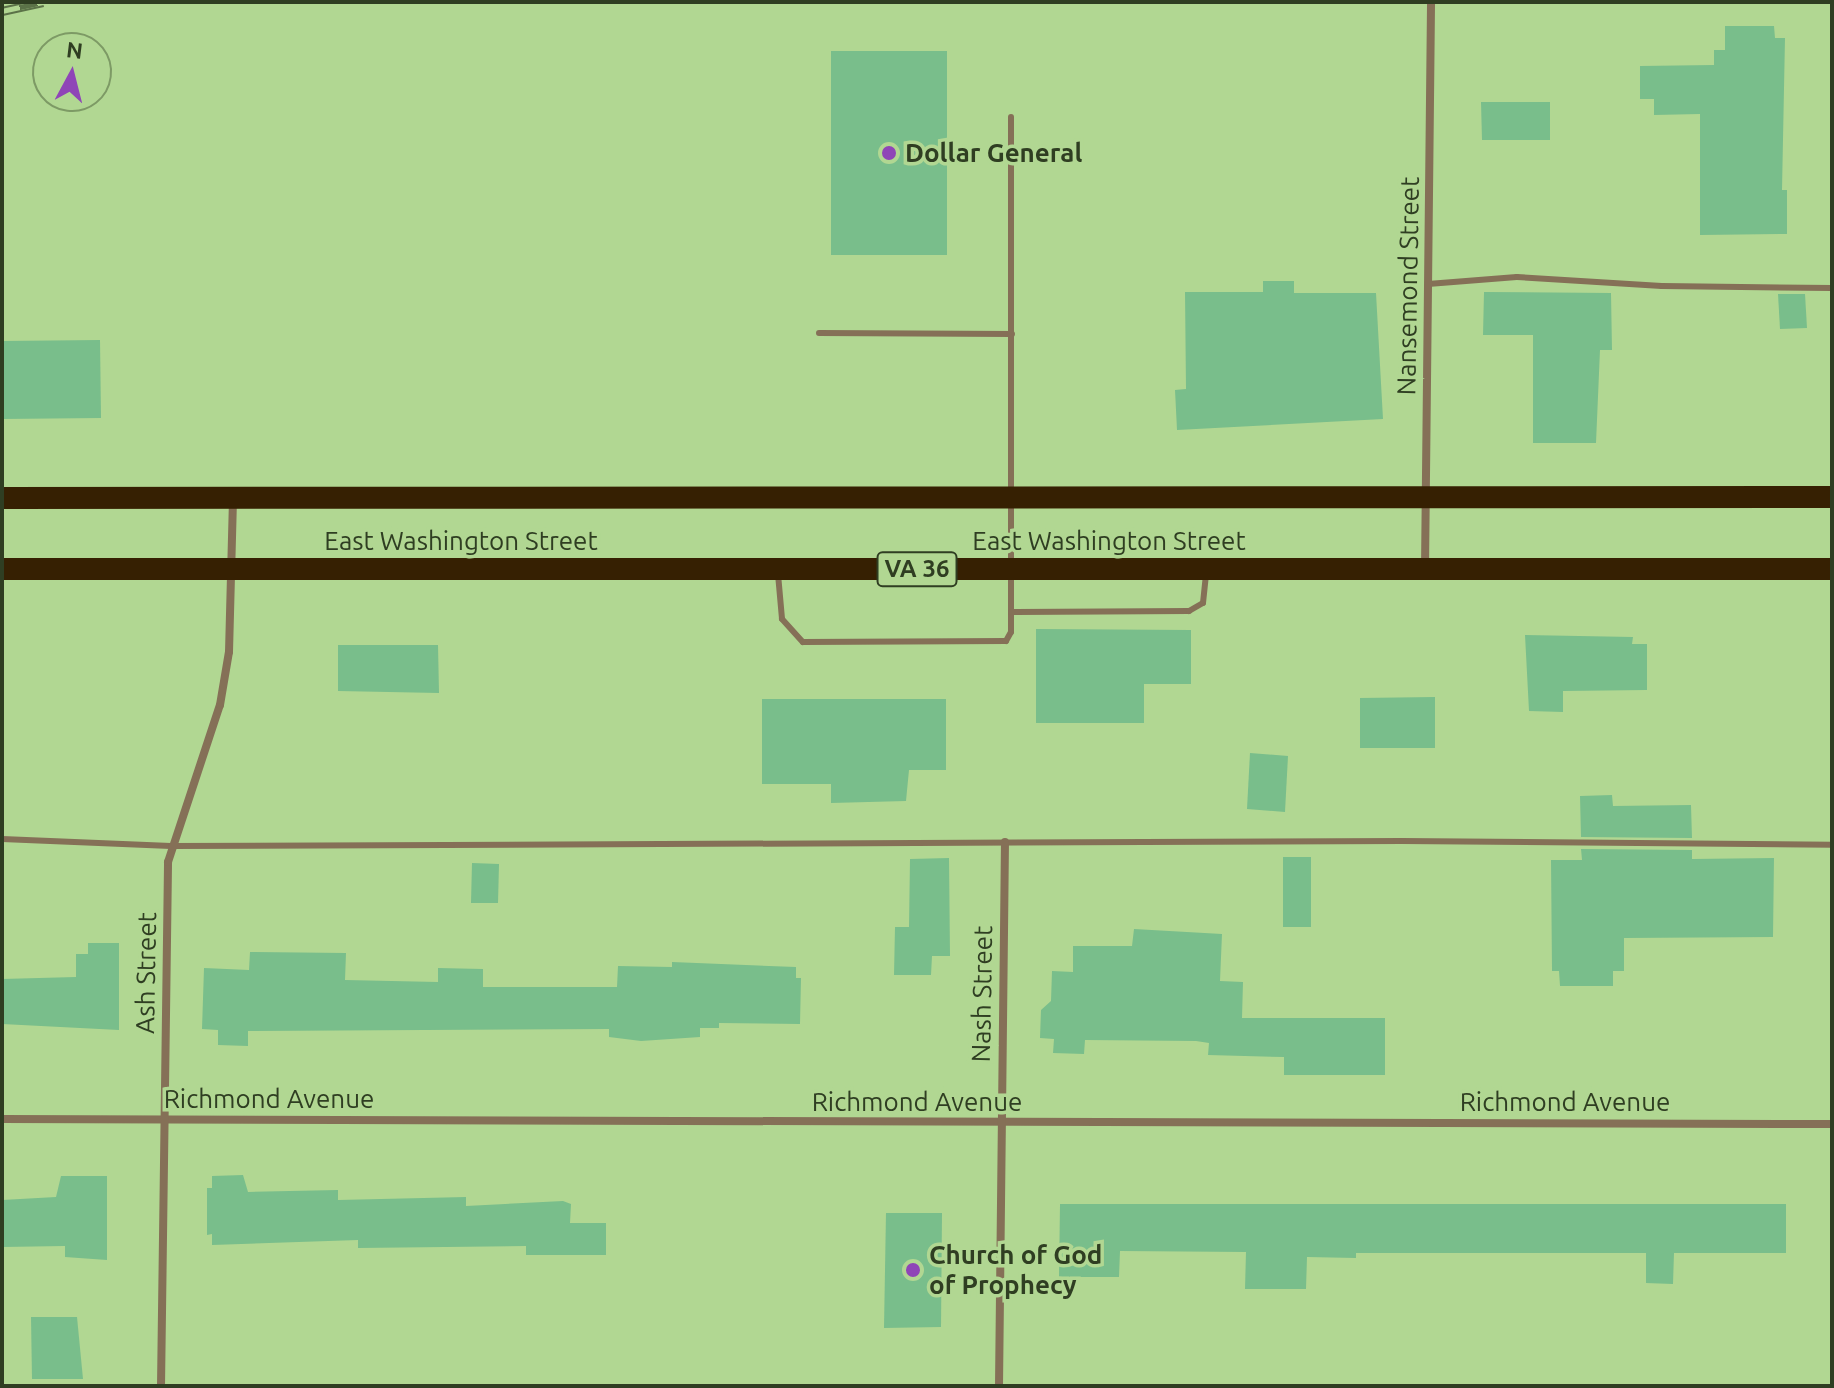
<!DOCTYPE html>
<html>
<head>
<meta charset="utf-8">
<style>
  body { margin:0 }
  #map { position:relative; width:1834px; height:1388px; overflow:hidden; background:#b1d792; font-family:Ubuntu,sans-serif }
  div>[style] { position:absolute }
  [style*='--x'] { left:calc(var(--x)*1px); top:calc(var(--y)*1px); width:calc(var(--w)*1px); rotate:calc(var(--a)*1deg) }
  .building>* { inset:0; background:#79be8b }
  .service>* { height:6px; margin:-3px; padding:0 3px; transform-origin:3px; border-radius:3px; background:#857057 }
  .minor>* { height:8px; margin:-4px; padding:0 4px; transform-origin:4px; border-radius:4px; background:#857057 }
  .trunk>* { height:22px; margin:-11px; padding:0 11px; transform-origin:11px; border-radius:11px; background:#362002 }
  .rail>* { height:9px; margin-top:-4.5px; transform-origin:0; background:repeating-linear-gradient(90deg,#b1d792 0 18px,#5b7248 0 36px); box-sizing:border-box; border-block:2px solid #5b7248 }
  .dots>* { width:22px; height:22px; translate:-50% -50%; box-sizing:border-box; border:4px solid #b1d792; border-radius:50% }
  span { translate:-50% -50%; white-space:nowrap; text-align:center; line-height:1.15; -webkit-text-stroke:7px #b1d792; paint-order:stroke }
  .shield-label span { padding:2px 6px; background:#b1d792; border:2px solid; border-radius:6px; -webkit-text-stroke-width:0 }
  .shield-label { font-size:24px; color:#2f3e22; font-weight:700 }
  .poi-label { font-size:26px; color:#2f3e22; font-weight:700 }
  .left { translate:0 -50%; text-align:left }
  .street-label { font-size:26px; color:#2f3e22 }
  .frame { position:absolute; inset:0; border:4px solid #2f3e22; pointer-events:none }
  .north { position:absolute; left:32px; top:32px; width:80px; height:80px; box-sizing:border-box; background:#b1d792; border:2px solid #7d9a65; border-radius:50%; rotate:7deg; font-size:22px; font-weight:700; line-height:32px; text-align:center; color:#2f3e22 }
  .north::after { content:''; display:block; margin:auto; width:28px; height:36px; background:#8f45b7; clip-path:polygon(50% 0,100% 100%,50% 72%,0 100%) }
</style>
</head>
<body>
<div id="map">
  <div class="building">
    <i style="clip-path:polygon(1725px 26px,1774px 26px,1775px 38px,1785px 38px,1782px 190px,1787px 190px,1787px 234px,1700px 235px,1700px 114px,1654px 115px,1654px 99px,1640px 99px,1640px 66px,1714px 65px,1714px 50px,1725px 50px)"></i>
    <i style="clip-path:polygon(831px 51px,947px 51px,947px 255px,831px 255px)"></i>
    <i style="clip-path:polygon(1481px 102px,1550px 102px,1550px 140px,1482px 140px)"></i>
    <i style="clip-path:polygon(1263px 281px,1294px 281px,1294px 293px,1376px 293px,1383px 419px,1177px 430px,1175px 390px,1186px 389px,1185px 292px,1263px 292px)"></i>
    <i style="clip-path:polygon(1484px 292px,1611px 293px,1612px 350px,1600px 350px,1596px 443px,1533px 443px,1533px 335px,1483px 335px)"></i>
    <i style="clip-path:polygon(1778px 294px,1805px 294px,1807px 328px,1780px 329px)"></i>
    <i style="clip-path:polygon(100px 340px,101px 418px,2px 419px,2px 341px)"></i>
    <i style="clip-path:polygon(1036px 629px,1191px 630px,1191px 684px,1144px 684px,1144px 723px,1036px 723px)"></i>
    <i style="clip-path:polygon(1525px 635px,1633px 637px,1632px 644px,1647px 644px,1647px 690px,1563px 691px,1563px 712px,1529px 711px)"></i>
    <i style="clip-path:polygon(338px 645px,438px 645px,439px 693px,338px 691px)"></i>
    <i style="clip-path:polygon(1435px 697px,1435px 748px,1360px 748px,1360px 698px)"></i>
    <i style="clip-path:polygon(762px 699px,946px 699px,946px 770px,909px 770px,906px 801px,831px 803px,831px 784px,762px 784px)"></i>
    <i style="clip-path:polygon(1250px 753px,1288px 756px,1285px 812px,1247px 809px)"></i>
    <i style="clip-path:polygon(1612px 795px,1613px 806px,1691px 805px,1692px 838px,1581px 837px,1580px 796px)"></i>
    <i style="clip-path:polygon(1581px 849px,1692px 850px,1692px 859px,1774px 858px,1773px 937px,1624px 938px,1624px 971px,1613px 971px,1613px 986px,1560px 986px,1559px 971px,1552px 971px,1551px 860px,1582px 860px)"></i>
    <i style="clip-path:polygon(1283px 857px,1311px 857px,1311px 927px,1283px 927px)"></i>
    <i style="clip-path:polygon(949px 858px,950px 956px,932px 956px,931px 975px,894px 975px,895px 927px,909px 927px,910px 859px)"></i>
    <i style="clip-path:polygon(472px 863px,499px 864px,498px 903px,471px 903px)"></i>
    <i style="clip-path:polygon(1134px 929px,1222px 934px,1220px 981px,1243px 982px,1242px 1018px,1385px 1018px,1385px 1075px,1284px 1075px,1284px 1057px,1208px 1055px,1209px 1043px,1196px 1041px,1085px 1040px,1084px 1054px,1053px 1053px,1054px 1039px,1040px 1038px,1041px 1010px,1051px 1001px,1052px 971px,1073px 972px,1073px 946px,1132px 946px)"></i>
    <i style="clip-path:polygon(88px 943px,119px 943px,119px 1030px,2px 1024px,2px 979px,76px 977px,76px 954px,88px 954px)"></i>
    <i style="clip-path:polygon(250px 952px,346px 953px,345px 980px,438px 982px,438px 968px,483px 969px,483px 987px,617px 987px,618px 966px,672px 967px,672px 962px,796px 967px,796px 978px,801px 978px,800px 1024px,719px 1023px,719px 1028px,700px 1028px,700px 1037px,641px 1041px,609px 1037px,609px 1029px,248px 1031px,248px 1046px,218px 1045px,218px 1030px,202px 1029px,204px 968px,249px 970px)"></i>
    <i style="clip-path:polygon(243px 1175px,248px 1192px,338px 1190px,338px 1200px,466px 1197px,466px 1206px,563px 1201px,571px 1204px,570px 1223px,606px 1223px,606px 1255px,526px 1255px,526px 1246px,358px 1248px,358px 1240px,212px 1245px,212px 1234px,207px 1235px,207px 1188px,212px 1188px,212px 1176px)"></i>
    <i style="clip-path:polygon(61px 1176px,107px 1176px,107px 1260px,65px 1257px,65px 1246px,2px 1247px,2px 1200px,56px 1197px)"></i>
    <i style="clip-path:polygon(1060px 1204px,1786px 1204px,1786px 1253px,1674px 1253px,1673px 1284px,1646px 1283px,1646px 1253px,1356px 1253px,1356px 1258px,1307px 1257px,1306px 1289px,1245px 1289px,1246px 1252px,1120px 1251px,1119px 1277px,1059px 1277px)"></i>
    <i style="clip-path:polygon(886px 1213px,942px 1213px,941px 1327px,884px 1328px)"></i>
    <i style="clip-path:polygon(31px 1317px,77px 1317px,83px 1379px,32px 1379px)"></i>
  </div>
  <div class="service">
    <i style="--x:1428;--y:284;--w:89;--a:-4.5"></i>
    <i style="--x:1517;--y:277;--w:145;--a:3.6"></i>
    <i style="--x:1662;--y:286;--w:170;--a:0.7"></i>
    <i style="--x:819;--y:333;--w:193;--a:0.3"></i>
    <i style="--x:778;--y:574;--w:45;--a:84.9"></i>
    <i style="--x:782;--y:619;--w:31;--a:48"></i>
    <i style="--x:803;--y:642;--w:203;--a:-0.3"></i>
    <i style="--x:1006;--y:641;--w:10;--a:-61"></i>
    <i style="--x:1011;--y:632;--w:515;--a:-90"></i>
    <i style="--x:1011;--y:612;--w:178;--a:-0.3"></i>
    <i style="--x:1189;--y:611;--w:16;--a:-30"></i>
    <i style="--x:1203;--y:603;--w:29;--a:-84"></i>
    <i style="--x:2;--y:839;--w:169;--a:2.4"></i>
    <i style="--x:171;--y:846;--w:1231;--a:-0.23"></i>
    <i style="--x:1402;--y:841;--w:430;--a:0.5"></i>
  </div>
  <div class="minor">
    <i style="--x:1425;--y:569;--w:567;--a:-89.39"></i>
    <i style="--x:2;--y:1119;--w:1830;--a:0.16"></i>
    <i style="--x:161;--y:1386;--w:524;--a:-89.23"></i>
    <i style="--x:168;--y:862;--w:165;--a:-71.7"></i>
    <i style="--x:220;--y:705;--w:54;--a:-80.4"></i>
    <i style="--x:229;--y:652;--w:152;--a:-88.5"></i>
    <i style="--x:999;--y:1386;--w:544;--a:-89.37"></i>
  </div>
  <div class="trunk">
    <i style="--x:2;--y:498;--w:1830;--a:-0.03"></i>
    <i style="--x:2;--y:569;--w:1830;--a:0"></i>
  </div>
  <div class="rail">
    <i style="--x:2;--y:11;--w:42;--a:-12.4"></i>
  </div>
  <div class="dots">
    <i style="left:889px;top:153px;background:#8f45b7"></i>
    <i style="left:913px;top:1270px;background:#8f45b7"></i>
  </div>
  <div class="shield-label">
    <span style="left:917px;top:569px">VA 36</span>
  </div>
  <div class="poi-label">
    <span class="left" style="left:905px;top:153px">Dollar General</span>
    <span class="left" style="left:929px;top:1270px">Church of God<br>of Prophecy</span>
  </div>
  <div class="street-label">
    <span style="left:1408px;top:286px;rotate:-89deg">Nansemond Street</span>
    <span style="left:461px;top:541px">East Washington Street</span>
    <span style="left:1109px;top:541px">East Washington Street</span>
    <span style="left:146px;top:973px;rotate:-89deg">Ash Street</span>
    <span style="left:982px;top:994px;rotate:-89deg">Nash Street</span>
    <span style="left:269px;top:1099px">Richmond Avenue</span>
    <span style="left:917px;top:1102px">Richmond Avenue</span>
    <span style="left:1565px;top:1102px">Richmond Avenue</span>
  </div>
  <div class="frame"></div>
  <div class="north">N</div>
</div>
</body>
</html>
